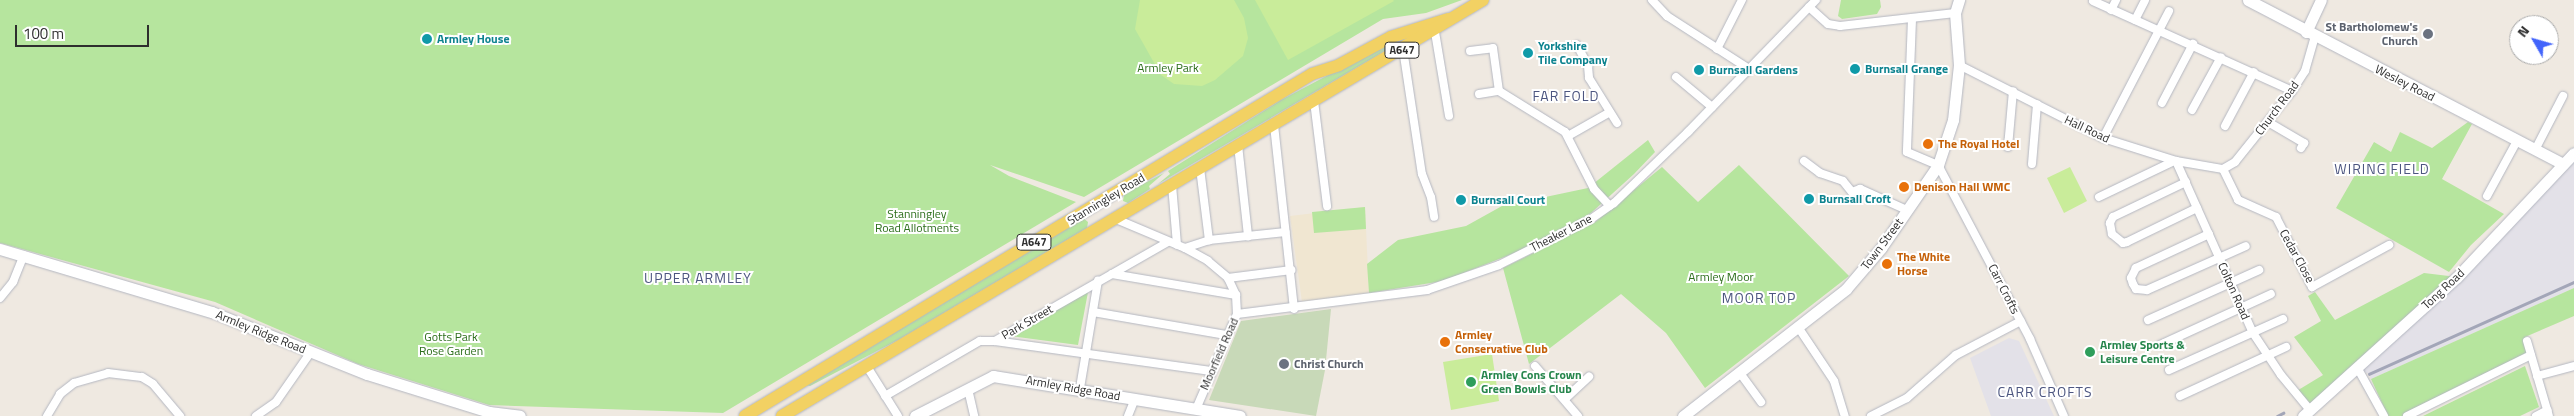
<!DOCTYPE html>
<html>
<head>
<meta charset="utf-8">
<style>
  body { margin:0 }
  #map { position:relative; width:2574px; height:416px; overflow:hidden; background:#efe9e1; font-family:"Titillium Web",sans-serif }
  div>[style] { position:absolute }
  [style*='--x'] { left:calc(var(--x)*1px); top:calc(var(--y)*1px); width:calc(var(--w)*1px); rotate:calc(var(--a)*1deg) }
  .industrial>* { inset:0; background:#e3e1e8 }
  .education>* { inset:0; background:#f0e6d1 }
  .green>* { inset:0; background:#b6e59e }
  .cemetery>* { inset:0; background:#c8d9b8 }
  .pitch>* { inset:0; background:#c9ec9a }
  .roads { filter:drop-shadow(0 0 1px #b4b7c1) drop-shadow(0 0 1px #b4b7c1) }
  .street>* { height:8px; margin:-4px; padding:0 4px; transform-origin:4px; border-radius:4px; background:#fff }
  .secondary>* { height:11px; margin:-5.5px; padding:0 5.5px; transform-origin:5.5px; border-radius:5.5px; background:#fff }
  .primary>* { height:12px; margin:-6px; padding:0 6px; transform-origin:6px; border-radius:6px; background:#f2d163 }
  .rail>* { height:2.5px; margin:-1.25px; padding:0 1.25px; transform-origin:1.25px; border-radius:1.25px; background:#a3a6b8 }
  .dots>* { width:14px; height:14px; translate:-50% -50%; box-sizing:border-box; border:2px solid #fff; border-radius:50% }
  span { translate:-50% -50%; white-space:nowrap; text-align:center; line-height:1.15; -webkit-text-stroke:4px #fff; paint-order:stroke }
  .shield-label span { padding:1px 4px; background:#fff; border:1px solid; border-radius:4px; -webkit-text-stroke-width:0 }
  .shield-label { font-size:11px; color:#2e2e2e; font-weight:700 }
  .worship-label { font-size:12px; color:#5b616d; font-weight:700 }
  .right { translate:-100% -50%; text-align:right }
  .left { translate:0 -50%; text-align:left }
  .culture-label { font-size:12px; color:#0d838f; font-weight:700 }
  .park-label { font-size:12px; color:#2c6e1b }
  .street-label { font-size:12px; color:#2e2e2e }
  .food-label { font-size:12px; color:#c56008; font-weight:700 }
  .leisure-label { font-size:12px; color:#27864d; font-weight:700 }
  .neighbourhood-label { font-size:14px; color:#4d5680; letter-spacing:1px }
  .north { position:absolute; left:2509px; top:15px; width:50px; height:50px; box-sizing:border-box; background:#fff; border:1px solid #ababab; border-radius:50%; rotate:308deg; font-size:14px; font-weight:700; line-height:20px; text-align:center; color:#2e2e2e }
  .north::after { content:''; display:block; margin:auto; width:18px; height:22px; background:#4264fb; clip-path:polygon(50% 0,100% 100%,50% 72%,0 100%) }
  .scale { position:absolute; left:15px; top:25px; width:134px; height:22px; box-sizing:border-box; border:2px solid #2e2e2e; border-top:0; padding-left:6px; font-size:15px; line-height:18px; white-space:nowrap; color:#2e2e2e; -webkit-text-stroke:4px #fff; paint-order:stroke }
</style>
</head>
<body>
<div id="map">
  <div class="industrial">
    <i style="clip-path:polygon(2574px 153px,2574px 288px,2371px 379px,2369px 374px,2358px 369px)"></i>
    <i style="clip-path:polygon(2009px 338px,2019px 341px,2054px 416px,1991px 416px,1970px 358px)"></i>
  </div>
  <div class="education">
    <i style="clip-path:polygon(1365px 207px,1369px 293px,1302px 302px,1290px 216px)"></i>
  </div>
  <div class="green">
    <i style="clip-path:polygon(0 0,1462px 0,1426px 13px,1383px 19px,1084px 197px,990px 165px,1009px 176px,1076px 202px,723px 413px,489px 405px,358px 364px,215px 302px,0 243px)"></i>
    <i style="clip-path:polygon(1841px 0,1880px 0,1881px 7px,1877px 14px,1842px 19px,1838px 16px)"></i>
    <i style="clip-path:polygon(1387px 44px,1390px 48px,1158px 184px,1170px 174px,1168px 171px,1281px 100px)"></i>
    <i style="clip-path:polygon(2468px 122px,2472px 124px,2442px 179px,2504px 214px,2471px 245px,2449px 272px,2336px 208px,2374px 142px,2391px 152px,2400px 132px,2432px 148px)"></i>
    <i style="clip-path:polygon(1648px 140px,1655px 152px,1634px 174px,1591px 213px,1562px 230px,1517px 252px,1443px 281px,1369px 293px,1367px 264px,1398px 240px,1466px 226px,1502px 206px,1588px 188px)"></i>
    <i style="clip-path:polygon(1739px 165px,1849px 276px,1705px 388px,1666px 333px,1621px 294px,1529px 364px,1503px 268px,1594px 223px,1662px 167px,1698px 202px)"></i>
    <i style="clip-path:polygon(1164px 173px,1149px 186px,1150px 189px,1128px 203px,1123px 201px,1124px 194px)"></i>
    <i style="clip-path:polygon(1365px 207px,1366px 229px,1314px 233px,1312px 212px)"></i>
    <i style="clip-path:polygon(1083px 218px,1088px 222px,1087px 228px,900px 339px,810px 386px,804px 385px)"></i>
    <i style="clip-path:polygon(2424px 273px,2457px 277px,2310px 410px,2295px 392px,2323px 375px,2294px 337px,2321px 321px,2308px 296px,2315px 292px,2335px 320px)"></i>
    <i style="clip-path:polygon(2574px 288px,2574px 316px,2525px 337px,2531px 355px,2407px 416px,2388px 416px,2371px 379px)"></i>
    <i style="clip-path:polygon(1088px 292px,1078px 345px,1011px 336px)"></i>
    <i style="clip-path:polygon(2525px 366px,2539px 407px,2520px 416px,2423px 416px)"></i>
  </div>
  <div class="cemetery">
    <i style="clip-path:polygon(1331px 309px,1325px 370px,1316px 416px,1209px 400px,1241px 321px)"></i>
  </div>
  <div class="pitch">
    <i style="clip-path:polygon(1140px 0,1234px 0,1244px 18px,1248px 38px,1243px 56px,1215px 80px,1202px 86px,1174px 84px,1161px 75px,1135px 29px)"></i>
    <i style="clip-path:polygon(1255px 0,1393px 0,1394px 1px,1288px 60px)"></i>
    <i style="clip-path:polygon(2070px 167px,2087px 201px,2064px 213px,2047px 178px)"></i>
    <i style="clip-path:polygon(1492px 354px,1499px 401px,1451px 410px,1443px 362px)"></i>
  </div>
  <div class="roads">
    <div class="street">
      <i style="--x:1652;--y:0;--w:22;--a:47"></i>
      <i style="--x:1667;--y:16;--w:98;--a:32.9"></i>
      <i style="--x:2093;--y:1;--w:218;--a:24.3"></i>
      <i style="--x:1809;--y:7;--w:25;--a:42"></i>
      <i style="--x:1828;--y:24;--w:12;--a:9"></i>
      <i style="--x:1840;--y:26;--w:116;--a:-6.4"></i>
      <i style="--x:2111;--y:10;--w:11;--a:-63"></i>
      <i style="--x:1912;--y:19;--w:133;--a:92.2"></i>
      <i style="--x:1907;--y:152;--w:34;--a:23"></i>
      <i style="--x:1938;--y:165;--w:197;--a:62.1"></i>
      <i style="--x:2030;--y:339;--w:84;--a:66.2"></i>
      <i style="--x:2135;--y:20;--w:22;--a:-63"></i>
      <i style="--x:1435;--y:32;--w:85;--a:80.5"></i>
      <i style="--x:1577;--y:45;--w:24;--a:62"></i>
      <i style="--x:1588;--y:66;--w:12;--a:85"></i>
      <i style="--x:1589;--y:78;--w:53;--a:58.1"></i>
      <i style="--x:1403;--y:49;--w:126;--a:81.4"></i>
      <i style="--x:1422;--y:174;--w:25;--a:69"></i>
      <i style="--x:1431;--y:197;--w:20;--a:81"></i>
      <i style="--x:1717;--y:49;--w:55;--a:-63"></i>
      <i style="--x:1470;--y:51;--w:23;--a:-7"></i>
      <i style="--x:1493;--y:48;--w:43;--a:82.1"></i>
      <i style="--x:1499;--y:91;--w:78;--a:31.8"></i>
      <i style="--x:1565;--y:132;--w:64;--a:63"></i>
      <i style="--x:1594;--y:189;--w:23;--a:47"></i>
      <i style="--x:1959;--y:65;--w:161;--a:26.9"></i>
      <i style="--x:2103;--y:138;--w:77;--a:17.5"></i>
      <i style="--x:2176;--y:161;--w:48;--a:9.7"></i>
      <i style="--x:1676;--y:77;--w:47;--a:39.8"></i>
      <i style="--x:1479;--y:94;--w:20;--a:-9"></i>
      <i style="--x:1314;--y:101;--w:106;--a:82.9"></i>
      <i style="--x:2162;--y:103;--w:67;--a:-62.3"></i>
      <i style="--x:2192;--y:110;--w:60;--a:-61.3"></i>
      <i style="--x:2268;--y:122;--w:42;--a:30.3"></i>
      <i style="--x:2304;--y:143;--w:6;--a:121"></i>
      <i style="--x:1274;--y:125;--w:185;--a:83.8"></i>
      <i style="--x:2225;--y:126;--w:61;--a:-61.8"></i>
      <i style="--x:1568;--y:136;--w:48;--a:-29.7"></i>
      <i style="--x:2103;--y:138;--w:143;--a:-62.5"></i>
      <i style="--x:1238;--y:145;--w:92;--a:83.7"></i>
      <i style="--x:2008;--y:147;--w:56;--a:-84.9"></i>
      <i style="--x:2535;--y:150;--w:61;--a:-62.6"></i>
      <i style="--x:1804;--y:161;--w:20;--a:37"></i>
      <i style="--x:1820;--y:173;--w:24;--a:19"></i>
      <i style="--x:1843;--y:181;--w:14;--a:51"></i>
      <i style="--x:1852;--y:192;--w:9;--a:-21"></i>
      <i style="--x:1860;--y:189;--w:51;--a:24.1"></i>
      <i style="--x:2176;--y:161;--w:188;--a:65.9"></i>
      <i style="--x:2253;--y:333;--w:50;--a:56.3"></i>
      <i style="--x:2281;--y:375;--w:45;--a:50.4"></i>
      <i style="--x:2032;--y:164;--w:60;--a:-85.2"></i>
      <i style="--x:1200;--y:168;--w:73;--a:82.9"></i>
      <i style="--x:2223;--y:169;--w:34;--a:64"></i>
      <i style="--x:2238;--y:200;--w:42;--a:24.1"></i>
      <i style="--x:2276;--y:217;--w:79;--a:62.8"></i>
      <i style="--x:2312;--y:287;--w:88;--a:-28.6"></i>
      <i style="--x:2223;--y:169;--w:14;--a:-30"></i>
      <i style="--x:2235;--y:162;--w:91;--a:-51.2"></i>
      <i style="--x:2292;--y:91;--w:24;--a:-57"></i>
      <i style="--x:2305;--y:71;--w:36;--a:-74"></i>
      <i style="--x:2186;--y:182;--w:81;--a:154.4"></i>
      <i style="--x:2113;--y:217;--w:7;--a:117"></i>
      <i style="--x:2110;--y:223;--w:11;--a:80"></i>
      <i style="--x:2112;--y:234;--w:14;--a:39"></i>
      <i style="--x:2123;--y:243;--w:4;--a:-14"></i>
      <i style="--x:2127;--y:242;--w:78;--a:-25.9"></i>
      <i style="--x:1172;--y:185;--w:60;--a:85.2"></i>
      <i style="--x:2487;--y:196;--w:63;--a:-61.4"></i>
      <i style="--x:2099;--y:197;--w:83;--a:-25.6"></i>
      <i style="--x:1116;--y:219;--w:75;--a:22.8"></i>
      <i style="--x:1185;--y:248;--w:26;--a:29"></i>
      <i style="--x:1208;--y:261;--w:26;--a:40"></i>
      <i style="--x:1228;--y:278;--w:19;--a:65"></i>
      <i style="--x:1236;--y:295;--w:19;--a:87"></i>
      <i style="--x:1237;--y:314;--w:103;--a:113.3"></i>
      <i style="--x:2209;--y:234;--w:81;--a:155"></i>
      <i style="--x:2136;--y:268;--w:11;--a:117"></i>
      <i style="--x:2131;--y:278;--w:6;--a:72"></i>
      <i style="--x:2133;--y:284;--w:6;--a:59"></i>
      <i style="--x:2136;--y:289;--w:11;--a:5"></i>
      <i style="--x:2147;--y:290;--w:108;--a:-24"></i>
      <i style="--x:1185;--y:248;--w:25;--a:-18"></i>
      <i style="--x:1209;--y:240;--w:77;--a:-5.9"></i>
      <i style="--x:1112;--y:274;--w:126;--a:9.6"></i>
      <i style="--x:1228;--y:278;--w:64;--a:-7.2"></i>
      <i style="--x:0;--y:298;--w:21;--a:-51"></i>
      <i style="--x:13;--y:282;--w:29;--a:-68"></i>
      <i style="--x:1093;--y:312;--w:135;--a:9.8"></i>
      <i style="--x:1237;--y:314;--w:192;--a:-7.2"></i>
      <i style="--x:1427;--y:290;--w:76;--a:-19.1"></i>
      <i style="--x:1499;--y:265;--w:103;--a:-26.6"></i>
      <i style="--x:1591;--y:219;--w:28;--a:-35"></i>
      <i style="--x:1614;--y:203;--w:103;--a:-43.8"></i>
      <i style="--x:1688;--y:132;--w:184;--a:-45.9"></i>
      <i style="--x:2148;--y:320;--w:122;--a:-24.2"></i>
      <i style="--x:1798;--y:327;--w:65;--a:56.3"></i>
      <i style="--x:1834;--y:381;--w:37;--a:73"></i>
      <i style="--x:995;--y:341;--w:218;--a:7.9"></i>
      <i style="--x:2527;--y:341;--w:78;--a:73.7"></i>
      <i style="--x:2160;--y:345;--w:122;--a:-24.7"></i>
      <i style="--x:866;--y:365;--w:60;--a:57.9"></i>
      <i style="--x:1535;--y:366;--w:66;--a:49.3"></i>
      <i style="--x:2358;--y:369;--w:54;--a:61"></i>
      <i style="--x:2169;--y:370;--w:125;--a:-24.1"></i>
      <i style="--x:1740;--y:373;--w:36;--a:54"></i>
      <i style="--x:2537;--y:376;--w:38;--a:-15"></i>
      <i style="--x:1080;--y:388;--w:109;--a:-80.5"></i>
      <i style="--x:968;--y:389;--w:28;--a:77"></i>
      <i style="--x:885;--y:396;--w:110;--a:-30.1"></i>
      <i style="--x:980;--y:341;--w:15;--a:0"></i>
      <i style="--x:995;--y:341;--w:199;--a:-29.8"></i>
      <i style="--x:2180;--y:396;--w:117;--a:-24.8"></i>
      <i style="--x:1565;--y:399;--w:33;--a:-43"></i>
      <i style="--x:47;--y:416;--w:26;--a:-59"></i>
      <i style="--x:60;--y:394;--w:18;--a:-38"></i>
      <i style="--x:74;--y:383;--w:35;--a:-16"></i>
      <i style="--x:108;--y:373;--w:34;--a:7"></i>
      <i style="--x:142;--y:377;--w:13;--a:32"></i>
      <i style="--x:153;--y:384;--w:42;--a:49.8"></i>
      <i style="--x:256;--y:416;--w:24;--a:-35"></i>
      <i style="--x:276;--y:402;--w:60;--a:-55.2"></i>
      <i style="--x:1128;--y:416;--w:18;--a:-68"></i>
      <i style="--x:1871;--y:416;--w:40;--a:-26.6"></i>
      <i style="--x:1907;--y:398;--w:65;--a:-41.3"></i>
      <i style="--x:1956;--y:355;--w:73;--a:-27.6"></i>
      <i style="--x:2407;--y:416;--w:138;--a:-26.2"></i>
      <i style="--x:2536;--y:416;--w:13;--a:-27"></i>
    </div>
    <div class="secondary">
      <i style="--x:2248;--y:0;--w:355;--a:27.5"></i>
      <i style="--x:2306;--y:32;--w:35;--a:-65"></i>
      <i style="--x:0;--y:249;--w:221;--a:16.6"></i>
      <i style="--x:212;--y:312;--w:167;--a:21.8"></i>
      <i style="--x:367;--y:374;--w:128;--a:17.3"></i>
      <i style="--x:489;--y:412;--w:31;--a:7"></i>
      <i style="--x:915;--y:416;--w:88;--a:-27.1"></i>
      <i style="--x:993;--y:376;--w:250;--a:9.2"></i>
      <i style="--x:1683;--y:416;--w:207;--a:-37.9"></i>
      <i style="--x:1846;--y:289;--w:54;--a:-49.5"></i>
      <i style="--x:1881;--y:248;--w:101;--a:-55.5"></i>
      <i style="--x:1938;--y:165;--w:47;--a:-71.6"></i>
      <i style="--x:1953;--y:120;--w:55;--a:-83.8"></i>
      <i style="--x:1959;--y:65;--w:52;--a:-94.4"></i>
      <i style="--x:1955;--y:13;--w:14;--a:-73"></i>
      <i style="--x:2303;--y:416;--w:207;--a:-42.1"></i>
      <i style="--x:2457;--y:277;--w:170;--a:-46.7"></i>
    </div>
    <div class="primary">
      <i style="--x:745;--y:416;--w:662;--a:-31.1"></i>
      <i style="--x:1312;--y:74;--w:28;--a:-18"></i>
      <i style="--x:1339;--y:65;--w:59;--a:-28.3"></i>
      <i style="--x:1391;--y:37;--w:60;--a:-17.5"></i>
      <i style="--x:782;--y:416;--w:815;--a:-30.69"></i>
    </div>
  </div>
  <div class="rail">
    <i style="--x:2369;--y:374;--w:225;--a:-24.2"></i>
    <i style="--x:2277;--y:416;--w:7;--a:-27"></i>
  </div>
  <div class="dots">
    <i style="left:2428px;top:34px;background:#6b7280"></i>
    <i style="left:427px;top:39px;background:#0f9aa8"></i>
    <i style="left:1528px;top:53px;background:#0f9aa8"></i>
    <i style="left:1855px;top:69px;background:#0f9aa8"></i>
    <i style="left:1699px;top:70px;background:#0f9aa8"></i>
    <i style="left:1928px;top:144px;background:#e8710a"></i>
    <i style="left:1904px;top:187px;background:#e8710a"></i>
    <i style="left:1809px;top:199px;background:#0f9aa8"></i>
    <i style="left:1461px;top:200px;background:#0f9aa8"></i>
    <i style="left:1887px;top:264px;background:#e8710a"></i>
    <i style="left:1445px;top:342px;background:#e8710a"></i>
    <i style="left:2090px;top:352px;background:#2e9e5b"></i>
    <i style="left:1284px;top:364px;background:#6b7280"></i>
    <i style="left:1471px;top:382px;background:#2e9e5b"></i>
  </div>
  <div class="shield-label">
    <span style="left:1402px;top:50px">A647</span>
    <span style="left:1034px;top:242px">A647</span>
  </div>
  <div class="worship-label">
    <span class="right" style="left:2418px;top:34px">St Bartholomew's<br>Church</span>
    <span class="left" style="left:1294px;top:364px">Christ Church</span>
  </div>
  <div class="culture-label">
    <span class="left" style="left:437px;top:39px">Armley House</span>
    <span class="left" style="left:1538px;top:53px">Yorkshire<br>Tile Company</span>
    <span class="left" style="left:1865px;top:69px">Burnsall Grange</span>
    <span class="left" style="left:1709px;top:70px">Burnsall Gardens</span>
    <span class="left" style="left:1819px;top:199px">Burnsall Croft</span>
    <span class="left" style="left:1471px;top:200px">Burnsall Court</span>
  </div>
  <div class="park-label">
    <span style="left:1168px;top:68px">Armley Park</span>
    <span style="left:917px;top:221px">Stanningley<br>Road Allotments</span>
    <span style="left:1721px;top:277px">Armley Moor</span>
    <span style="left:451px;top:344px">Gotts Park<br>Rose Garden</span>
  </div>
  <div class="street-label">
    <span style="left:2405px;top:83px;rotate:27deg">Wesley Road</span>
    <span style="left:2277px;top:108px;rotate:-53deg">Church Road</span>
    <span style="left:2087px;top:129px;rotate:25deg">Hall Road</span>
    <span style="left:1106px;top:199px;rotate:-31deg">Stanningley Road</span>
    <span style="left:1561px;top:233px;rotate:-27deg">Theaker Lane</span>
    <span style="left:1882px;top:244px;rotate:-53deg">Town Street</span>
    <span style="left:2297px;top:256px;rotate:61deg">Cedar Close</span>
    <span style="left:2004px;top:289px;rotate:63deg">Carr Crofts</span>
    <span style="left:2443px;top:289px;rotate:-43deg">Tong Road</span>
    <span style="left:2234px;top:291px;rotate:66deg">Colton Road</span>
    <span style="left:1027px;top:322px;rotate:-30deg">Park Street</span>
    <span style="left:261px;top:332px;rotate:22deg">Armley Ridge Road</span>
    <span style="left:1219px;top:354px;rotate:-66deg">Moorfield Road</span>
    <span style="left:1073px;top:388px;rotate:10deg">Armley Ridge Road</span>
  </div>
  <div class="food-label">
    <span class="left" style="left:1938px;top:144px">The Royal Hotel</span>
    <span class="left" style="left:1914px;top:187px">Denison Hall WMC</span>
    <span class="left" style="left:1897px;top:264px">The White<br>Horse</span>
    <span class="left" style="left:1455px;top:342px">Armley<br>Conservative Club</span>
  </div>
  <div class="leisure-label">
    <span class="left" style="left:2100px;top:352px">Armley Sports &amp;<br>Leisure Centre</span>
    <span class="left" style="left:1481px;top:382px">Armley Cons Crown<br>Green Bowls Club</span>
  </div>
  <div class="neighbourhood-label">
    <span style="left:1566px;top:96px">FAR FOLD</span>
    <span style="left:2382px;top:169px">WIRING FIELD</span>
    <span style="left:698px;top:278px">UPPER ARMLEY</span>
    <span style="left:1759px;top:298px">MOOR TOP</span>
    <span style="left:2045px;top:392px">CARR CROFTS</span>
  </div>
  <div class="north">N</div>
  <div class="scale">100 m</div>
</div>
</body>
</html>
